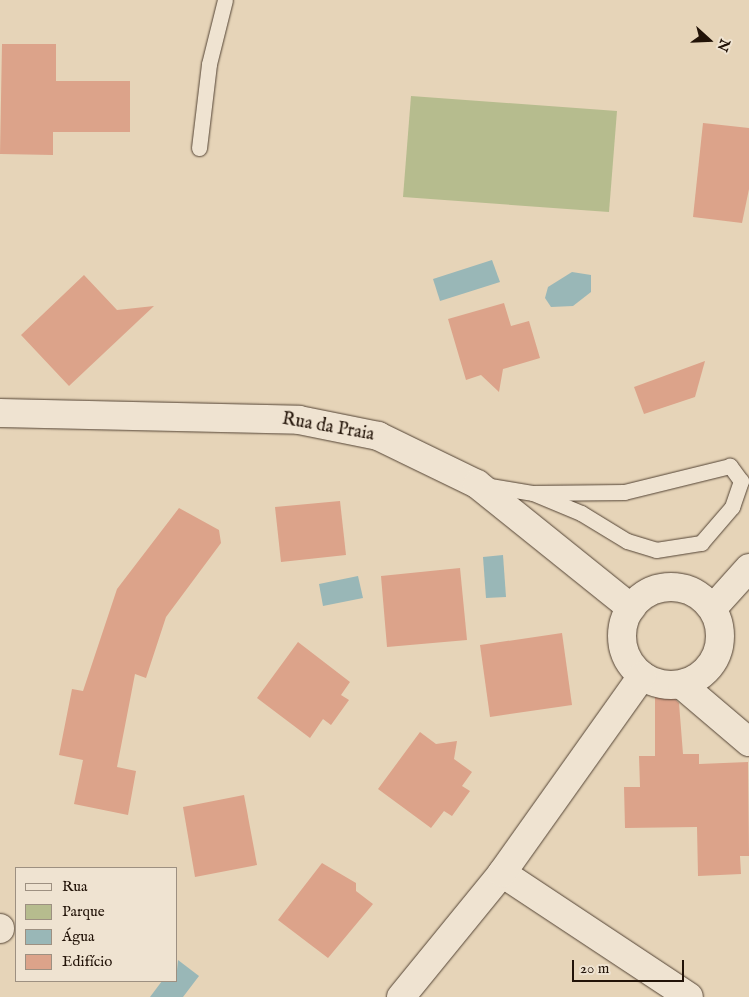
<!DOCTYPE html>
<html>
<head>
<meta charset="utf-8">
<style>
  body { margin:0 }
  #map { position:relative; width:749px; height:997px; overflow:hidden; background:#e6d4b8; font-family:"IM FELL English",serif }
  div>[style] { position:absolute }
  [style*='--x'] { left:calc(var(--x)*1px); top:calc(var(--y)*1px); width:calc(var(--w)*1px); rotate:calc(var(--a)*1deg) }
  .green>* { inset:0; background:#b6bc8e }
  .water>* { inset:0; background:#99b7b7 }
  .building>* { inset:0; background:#dca38a }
  .roads { filter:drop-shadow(0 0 1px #534334) drop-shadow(0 0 1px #534334) }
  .lane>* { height:15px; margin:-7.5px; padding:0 7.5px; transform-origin:7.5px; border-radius:7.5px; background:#efe3d1 }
  .street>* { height:28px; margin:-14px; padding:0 14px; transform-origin:14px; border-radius:14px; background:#efe3d1 }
  .street>.ring { margin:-14px; padding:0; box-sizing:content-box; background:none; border:28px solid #efe3d1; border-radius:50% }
  span { translate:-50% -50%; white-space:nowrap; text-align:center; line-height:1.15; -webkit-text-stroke:4.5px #efe3d1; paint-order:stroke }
  .street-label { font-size:18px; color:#221308 }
  .legend { position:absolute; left:15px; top:867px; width:162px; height:115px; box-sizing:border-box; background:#efe3d1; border:1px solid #9d9081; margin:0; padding:6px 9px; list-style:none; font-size:15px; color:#221308 }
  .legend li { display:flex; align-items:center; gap:10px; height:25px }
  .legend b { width:25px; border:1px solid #9d9081 }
  .north { position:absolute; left:684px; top:15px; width:50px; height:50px; -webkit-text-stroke:4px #efe3d1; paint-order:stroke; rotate:110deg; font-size:14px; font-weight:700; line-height:20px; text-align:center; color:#221308 }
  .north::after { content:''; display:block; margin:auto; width:18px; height:22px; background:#221308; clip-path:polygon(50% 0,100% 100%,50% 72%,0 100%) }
  .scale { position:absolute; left:572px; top:960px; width:112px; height:22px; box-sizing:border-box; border:2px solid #221308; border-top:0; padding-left:6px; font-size:15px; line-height:18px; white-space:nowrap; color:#221308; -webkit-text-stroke:4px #efe3d1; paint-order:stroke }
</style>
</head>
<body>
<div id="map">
  <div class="green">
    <i style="clip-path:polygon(411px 96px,617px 111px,609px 212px,403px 197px)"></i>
  </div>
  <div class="water">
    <i style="clip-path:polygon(492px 260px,500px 282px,440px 301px,433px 279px)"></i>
    <i style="clip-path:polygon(572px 272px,591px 275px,591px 292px,573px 306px,551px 307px,545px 298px,548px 287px)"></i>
    <i style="clip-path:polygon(503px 555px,506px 597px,486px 598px,483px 557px)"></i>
    <i style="clip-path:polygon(358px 576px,363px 598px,323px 606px,319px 584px)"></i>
    <i style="clip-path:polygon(178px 960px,199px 976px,183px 997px,150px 997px,162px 981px,176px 981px)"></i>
  </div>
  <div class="building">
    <i style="clip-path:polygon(2px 44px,56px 44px,56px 81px,130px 81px,130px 132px,53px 132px,53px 155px,0 154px)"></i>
    <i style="clip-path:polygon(703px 123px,749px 128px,749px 189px,742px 223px,693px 217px)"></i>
    <i style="clip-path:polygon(84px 275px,117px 310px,154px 306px,69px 386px,21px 335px)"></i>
    <i style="clip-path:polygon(504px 303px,511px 326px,529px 321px,540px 358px,503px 369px,499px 392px,481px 375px,466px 380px,448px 319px)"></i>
    <i style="clip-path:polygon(705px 361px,695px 397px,644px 414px,634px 387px)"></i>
    <i style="clip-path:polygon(340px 501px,346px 555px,281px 562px,275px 507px)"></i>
    <i style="clip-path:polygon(179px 508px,219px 530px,221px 543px,166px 617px,146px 678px,135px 674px,117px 767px,136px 771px,128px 815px,74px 804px,83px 760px,59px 755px,72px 689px,83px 691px,117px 589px)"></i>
    <i style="clip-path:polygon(460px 568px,467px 640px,387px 647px,381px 576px)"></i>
    <i style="clip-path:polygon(562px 633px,572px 705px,490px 717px,480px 645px)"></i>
    <i style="clip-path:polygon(298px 642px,350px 682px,341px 695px,349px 700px,331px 725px,323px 719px,310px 738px,257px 698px)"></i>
    <i style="clip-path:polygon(670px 694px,679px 703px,683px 754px,699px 754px,699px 764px,748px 762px,749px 856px,740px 856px,741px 874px,698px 876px,697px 827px,625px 828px,624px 787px,640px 787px,639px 756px,655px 756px,655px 695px)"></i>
    <i style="clip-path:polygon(420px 732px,436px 744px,457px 741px,454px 759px,472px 772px,462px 786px,470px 791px,452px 816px,444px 811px,431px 828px,378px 789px)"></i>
    <i style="clip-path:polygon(244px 795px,257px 865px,195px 877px,183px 807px)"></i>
    <i style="clip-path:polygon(322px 863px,356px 883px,356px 891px,373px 904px,328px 958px,278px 920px)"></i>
  </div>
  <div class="roads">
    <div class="lane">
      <i style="--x:199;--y:148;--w:85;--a:-83.2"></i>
      <i style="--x:209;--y:64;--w:66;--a:-76"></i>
      <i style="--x:484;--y:485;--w:50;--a:9.3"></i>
      <i style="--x:533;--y:493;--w:52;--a:22.6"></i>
      <i style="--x:581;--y:513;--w:54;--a:31.3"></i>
      <i style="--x:627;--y:541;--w:30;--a:17"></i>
      <i style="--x:656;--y:550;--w:46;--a:-8.8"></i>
      <i style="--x:701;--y:543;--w:48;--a:-49.3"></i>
      <i style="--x:732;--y:507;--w:28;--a:-71"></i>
      <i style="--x:741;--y:481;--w:19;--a:-126"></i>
      <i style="--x:730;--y:466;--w:109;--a:166.2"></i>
      <i style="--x:624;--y:492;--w:91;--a:179.4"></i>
    </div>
    <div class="street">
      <i style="--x:0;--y:413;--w:299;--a:1.3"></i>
      <i style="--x:299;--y:420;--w:81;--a:11.4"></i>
      <i style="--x:378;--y:436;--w:110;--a:25.9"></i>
      <i style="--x:477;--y:484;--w:198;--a:38.8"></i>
      <i class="ring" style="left:622px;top:587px;width:70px;height:70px"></i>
      <i style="--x:713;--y:608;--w:54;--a:-48"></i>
      <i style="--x:682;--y:685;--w:88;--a:40.4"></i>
      <i style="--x:502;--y:873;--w:224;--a:33.5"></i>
      <i style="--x:0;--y:929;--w:1;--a:-90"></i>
      <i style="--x:401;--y:997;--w:160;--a:-50.8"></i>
      <i style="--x:502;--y:873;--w:242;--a:-54.6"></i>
    </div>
  </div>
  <div class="street-label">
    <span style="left:328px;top:428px;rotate:10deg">Rua da Praia</span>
  </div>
  <ul class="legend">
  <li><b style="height:6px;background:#efe3d1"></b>Rua</li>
  <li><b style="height:14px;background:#b6bc8e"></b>Parque</li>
  <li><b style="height:14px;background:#99b7b7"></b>Água</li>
  <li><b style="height:14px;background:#dca38a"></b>Edifício</li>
  </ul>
  <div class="north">N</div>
  <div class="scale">20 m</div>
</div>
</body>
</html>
